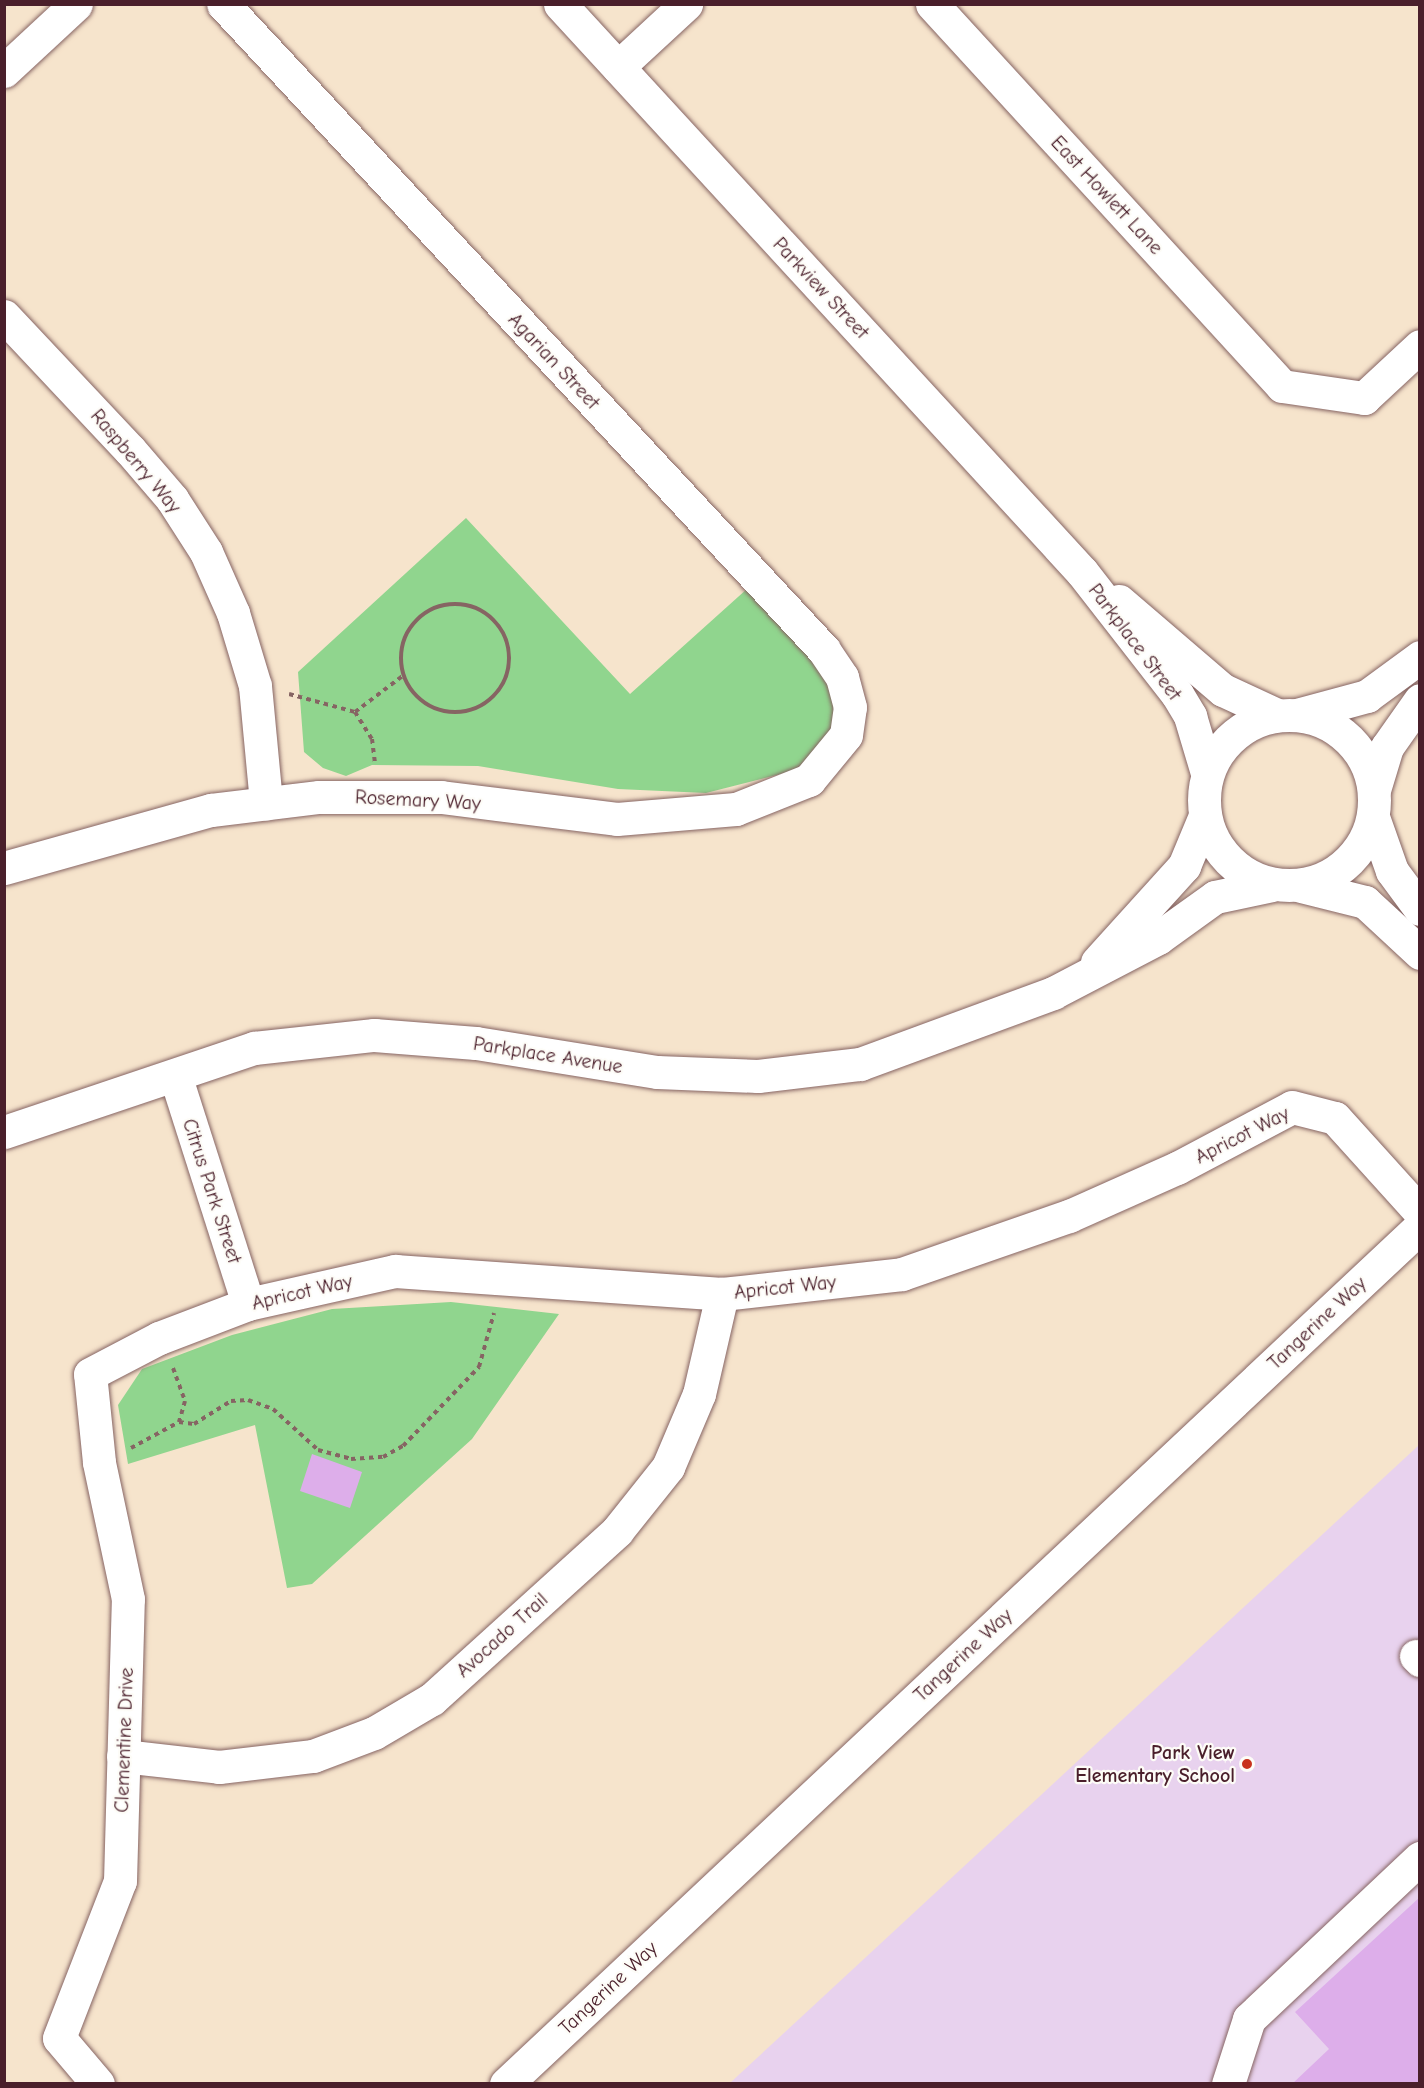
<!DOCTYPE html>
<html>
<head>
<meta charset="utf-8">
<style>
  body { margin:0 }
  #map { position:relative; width:1424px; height:2088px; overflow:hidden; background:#f6e4cc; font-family:"Comic Neue",sans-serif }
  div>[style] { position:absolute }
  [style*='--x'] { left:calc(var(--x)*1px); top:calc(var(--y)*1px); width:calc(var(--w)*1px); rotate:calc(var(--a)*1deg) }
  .built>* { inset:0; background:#e8d2ee }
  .green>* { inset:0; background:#90d58e }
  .building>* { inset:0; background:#ddaeea }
  .path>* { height:4px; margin-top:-2px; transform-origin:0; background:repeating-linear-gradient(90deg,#866463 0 4.5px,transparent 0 9px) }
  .path>.ring { margin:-2px; padding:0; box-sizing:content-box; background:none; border:4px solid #866463; border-radius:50% }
  .roads { filter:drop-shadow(0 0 2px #866463) drop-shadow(0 0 2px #866463) }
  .minor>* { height:33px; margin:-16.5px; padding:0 16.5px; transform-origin:16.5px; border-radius:16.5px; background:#fff }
  .minor>.ring { margin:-16.5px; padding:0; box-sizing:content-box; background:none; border:33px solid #fff; border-radius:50% }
  .dots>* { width:16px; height:16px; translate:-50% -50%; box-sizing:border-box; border:3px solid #fdfcf7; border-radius:50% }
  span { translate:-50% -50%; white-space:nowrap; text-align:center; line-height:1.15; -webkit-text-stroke:4.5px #fdfcf7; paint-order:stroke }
  .street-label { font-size:20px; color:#4a1f2b }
  .poi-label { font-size:20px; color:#4a1f2b; font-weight:700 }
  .right { translate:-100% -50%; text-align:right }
  .frame { position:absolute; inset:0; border:6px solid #4a1f2b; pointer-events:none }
</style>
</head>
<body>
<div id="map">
  <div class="built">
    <i style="clip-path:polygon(1419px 1445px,1419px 2083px,730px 2083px)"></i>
  </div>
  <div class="green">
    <i style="clip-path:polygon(466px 518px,630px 694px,748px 588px,827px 678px,841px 704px,836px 728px,796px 770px,706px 793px,618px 789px,478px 766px,372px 765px,346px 776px,323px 768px,304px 752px,298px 672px)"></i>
    <i style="clip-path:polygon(451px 1302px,559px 1314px,472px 1439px,312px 1584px,287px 1588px,255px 1425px,128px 1464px,118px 1405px,142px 1369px,232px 1335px,332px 1309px)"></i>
  </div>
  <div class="building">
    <i style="clip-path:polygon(312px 1454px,362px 1472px,350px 1508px,300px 1491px)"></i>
    <i style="clip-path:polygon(1420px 1897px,1420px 2084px,1292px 2084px,1329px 2049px,1295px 2012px)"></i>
  </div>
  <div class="path">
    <i class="ring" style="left:401px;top:604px;width:104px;height:104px"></i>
    <i style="--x:289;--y:694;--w:68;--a:15.3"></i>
    <i style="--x:355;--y:712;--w:61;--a:-37.1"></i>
    <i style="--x:355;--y:712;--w:32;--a:58"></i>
    <i style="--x:372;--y:739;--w:24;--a:83"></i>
    <i style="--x:173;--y:1368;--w:35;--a:70"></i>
    <i style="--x:185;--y:1401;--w:22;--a:106"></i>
    <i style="--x:131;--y:1448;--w:55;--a:-28.4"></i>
    <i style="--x:179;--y:1422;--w:15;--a:8"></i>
    <i style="--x:194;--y:1424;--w:44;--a:-31.9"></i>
    <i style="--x:231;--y:1401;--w:17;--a:-3"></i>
    <i style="--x:248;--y:1400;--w:27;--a:20"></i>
    <i style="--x:273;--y:1409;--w:61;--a:42.3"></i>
    <i style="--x:318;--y:1450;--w:34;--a:15"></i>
    <i style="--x:351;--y:1459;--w:32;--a:-4"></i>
    <i style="--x:383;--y:1457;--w:23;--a:-29"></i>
    <i style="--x:403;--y:1446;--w:110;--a:-46.1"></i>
    <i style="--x:479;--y:1367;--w:56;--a:-74.5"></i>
  </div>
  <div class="roads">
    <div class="minor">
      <i style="--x:560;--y:4;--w:771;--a:47.42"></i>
      <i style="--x:1082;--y:572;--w:155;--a:52.1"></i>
      <i style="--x:1177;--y:694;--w:26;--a:59"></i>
      <i style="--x:1190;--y:716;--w:59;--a:73.4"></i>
      <i style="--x:932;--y:4;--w:518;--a:47.5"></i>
      <i style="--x:1282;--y:386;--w:83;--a:8.3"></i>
      <i style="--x:1364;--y:398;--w:76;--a:-42.9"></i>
      <i style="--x:618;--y:67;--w:93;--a:-42.8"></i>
      <i style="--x:4;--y:71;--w:98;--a:-42.9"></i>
      <i style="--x:4;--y:316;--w:184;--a:46.8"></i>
      <i style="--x:130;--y:450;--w:65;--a:49.4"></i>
      <i style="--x:172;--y:499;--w:63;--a:57.3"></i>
      <i style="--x:206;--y:552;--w:67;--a:66.1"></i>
      <i style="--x:233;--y:613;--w:76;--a:73.2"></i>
      <i style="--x:255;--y:686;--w:118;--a:84.6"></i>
      <i style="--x:1119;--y:601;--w:137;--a:40.6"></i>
      <i style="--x:1223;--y:690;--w:60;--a:24.8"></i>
      <i class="ring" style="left:1204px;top:715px;width:137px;height:137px"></i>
      <i style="--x:1297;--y:715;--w:73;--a:-15.2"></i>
      <i style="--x:1367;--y:696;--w:66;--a:-36.3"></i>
      <i style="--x:1374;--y:790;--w:45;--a:-73.2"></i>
      <i style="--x:1387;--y:747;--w:57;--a:-54.9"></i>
      <i style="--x:1373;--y:817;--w:57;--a:70.6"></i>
      <i style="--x:1392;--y:871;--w:47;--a:53.6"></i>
      <i style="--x:4;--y:868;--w:215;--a:-15.7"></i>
      <i style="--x:211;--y:810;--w:109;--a:-6.9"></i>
      <i style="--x:319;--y:797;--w:122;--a:0"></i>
      <i style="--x:441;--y:797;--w:177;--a:7.1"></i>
      <i style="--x:617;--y:819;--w:119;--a:-4.8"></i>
      <i style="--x:736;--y:809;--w:79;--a:-21.7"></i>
      <i style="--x:809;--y:780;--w:58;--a:-50.6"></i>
      <i style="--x:846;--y:735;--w:28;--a:-82"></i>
      <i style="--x:850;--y:707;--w:31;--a:-105"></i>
      <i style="--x:842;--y:677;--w:32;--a:-124"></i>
      <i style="--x:824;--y:650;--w:882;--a:-132.93"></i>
      <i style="--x:1301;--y:886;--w:66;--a:14"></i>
      <i style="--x:1365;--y:902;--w:75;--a:42.8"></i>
      <i style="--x:1097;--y:962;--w:130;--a:-47.8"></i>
      <i style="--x:1184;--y:866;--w:52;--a:-67.4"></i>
      <i style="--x:176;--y:1078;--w:237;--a:72.3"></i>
      <i style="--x:4;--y:1132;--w:264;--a:-18.6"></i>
      <i style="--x:254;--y:1048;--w:121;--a:-6.2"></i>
      <i style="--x:374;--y:1035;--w:102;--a:4.5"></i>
      <i style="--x:476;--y:1043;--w:183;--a:9.1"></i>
      <i style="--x:657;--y:1072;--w:101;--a:2.3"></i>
      <i style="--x:758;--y:1076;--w:103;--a:-6.7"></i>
      <i style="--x:860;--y:1064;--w:206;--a:-20.2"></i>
      <i style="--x:1053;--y:993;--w:119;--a:-27.6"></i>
      <i style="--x:1158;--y:938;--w:70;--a:-35.7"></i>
      <i style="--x:1215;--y:897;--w:58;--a:-11.9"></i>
      <i style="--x:1416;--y:1656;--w:6;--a:45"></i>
      <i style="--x:123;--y:1756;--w:97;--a:6.5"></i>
      <i style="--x:219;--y:1767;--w:95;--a:-6.7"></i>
      <i style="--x:313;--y:1756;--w:65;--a:-20.7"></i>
      <i style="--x:374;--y:1733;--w:67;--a:-30.4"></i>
      <i style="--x:432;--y:1699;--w:250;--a:-42.2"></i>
      <i style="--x:617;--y:1531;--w:82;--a:-51.4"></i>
      <i style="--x:668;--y:1467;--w:79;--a:-67"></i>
      <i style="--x:699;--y:1394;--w:103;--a:-77"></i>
      <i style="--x:98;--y:2084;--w:60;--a:-130.3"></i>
      <i style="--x:59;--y:2038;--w:168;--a:-68.8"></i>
      <i style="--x:120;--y:1881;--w:282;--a:-88.4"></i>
      <i style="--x:128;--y:1599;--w:140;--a:-102"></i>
      <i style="--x:99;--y:1462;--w:88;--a:-95.8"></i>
      <i style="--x:90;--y:1374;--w:78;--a:-27.6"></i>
      <i style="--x:159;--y:1338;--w:95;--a:-20.9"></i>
      <i style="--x:248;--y:1304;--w:151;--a:-12.7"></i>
      <i style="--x:395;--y:1271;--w:328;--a:4"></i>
      <i style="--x:722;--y:1294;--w:181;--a:-6.3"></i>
      <i style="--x:902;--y:1274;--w:177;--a:-19.2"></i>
      <i style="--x:1069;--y:1216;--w:118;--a:-24"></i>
      <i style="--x:1177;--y:1168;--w:130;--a:-27.9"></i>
      <i style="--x:1292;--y:1107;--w:44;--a:14.3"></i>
      <i style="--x:1335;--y:1118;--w:127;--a:47.9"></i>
      <i style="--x:506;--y:2084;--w:1253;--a:-43.16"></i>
      <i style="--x:1228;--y:2084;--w:68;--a:-72.1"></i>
      <i style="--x:1249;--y:2019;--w:235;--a:-43.3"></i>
    </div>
  </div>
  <div class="dots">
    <i style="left:1247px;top:1764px;background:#c8321e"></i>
  </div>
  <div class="street-label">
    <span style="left:1107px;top:195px;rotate:47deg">East Howlett Lane</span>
    <span style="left:821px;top:288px;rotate:47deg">Parkview Street</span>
    <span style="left:554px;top:361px;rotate:47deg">Agarian Street</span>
    <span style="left:136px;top:461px;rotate:50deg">Raspberry Way</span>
    <span style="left:1135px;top:642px;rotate:53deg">Parkplace Street</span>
    <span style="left:418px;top:800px;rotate:3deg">Rosemary Way</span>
    <span style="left:548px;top:1055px;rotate:9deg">Parkplace Avenue</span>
    <span style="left:1242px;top:1135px;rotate:-27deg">Apricot Way</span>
    <span style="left:212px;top:1191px;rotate:72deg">Citrus Park Street</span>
    <span style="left:785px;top:1287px;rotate:-6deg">Apricot Way</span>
    <span style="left:302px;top:1292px;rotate:-13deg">Apricot Way</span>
    <span style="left:1317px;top:1323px;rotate:-43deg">Tangerine Way</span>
    <span style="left:502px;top:1635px;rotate:-42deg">Avocado Trail</span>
    <span style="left:963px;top:1655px;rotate:-43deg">Tangerine Way</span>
    <span style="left:124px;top:1740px;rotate:-88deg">Clementine Drive</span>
    <span style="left:608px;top:1988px;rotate:-43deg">Tangerine Way</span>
  </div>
  <div class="poi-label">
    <span class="right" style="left:1235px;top:1764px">Park View<br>Elementary School</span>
  </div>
  <div class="frame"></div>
</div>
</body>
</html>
